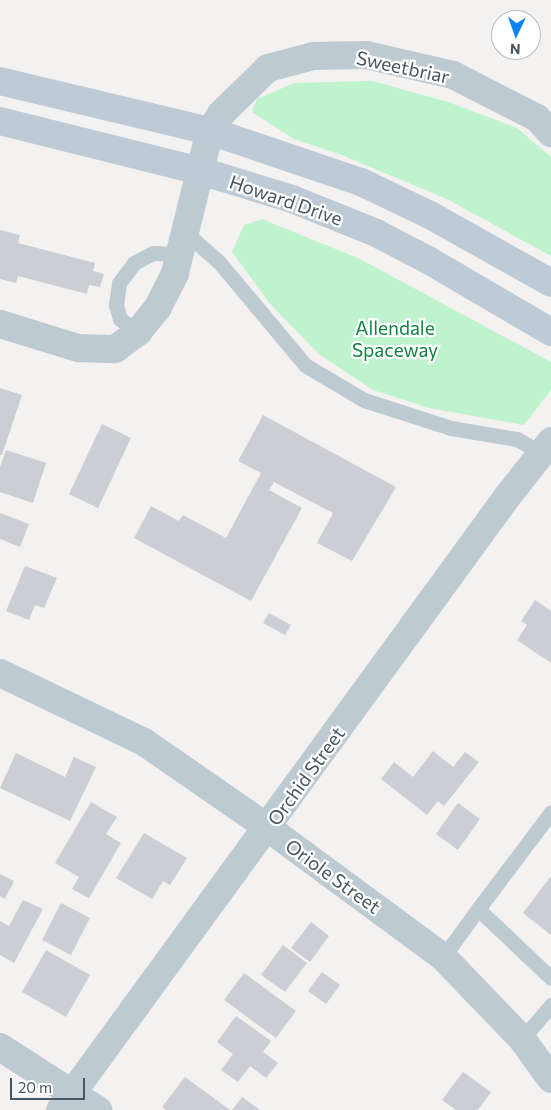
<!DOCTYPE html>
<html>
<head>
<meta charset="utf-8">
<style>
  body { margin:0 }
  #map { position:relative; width:551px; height:1110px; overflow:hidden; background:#f4f1f1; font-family:Commissioner,sans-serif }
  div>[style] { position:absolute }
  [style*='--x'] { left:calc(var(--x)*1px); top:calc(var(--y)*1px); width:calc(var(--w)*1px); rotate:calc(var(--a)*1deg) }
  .green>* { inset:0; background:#bef3ce }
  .building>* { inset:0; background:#cbced4 }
  .service>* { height:15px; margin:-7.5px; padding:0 7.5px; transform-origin:7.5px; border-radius:7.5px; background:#becad1 }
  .minor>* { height:28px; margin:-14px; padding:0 14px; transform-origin:14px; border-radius:14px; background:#becad1 }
  .secondary>* { height:28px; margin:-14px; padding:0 14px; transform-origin:14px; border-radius:14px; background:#becbd6 }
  span { translate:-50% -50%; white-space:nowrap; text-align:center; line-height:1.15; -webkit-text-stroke:4.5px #fff; paint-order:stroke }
  .street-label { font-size:19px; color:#475660 }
  .park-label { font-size:19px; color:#108340 }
  .north { position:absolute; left:491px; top:10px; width:50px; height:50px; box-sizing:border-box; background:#fff; border:1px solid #b5bbbf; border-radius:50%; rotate:183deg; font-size:14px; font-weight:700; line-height:20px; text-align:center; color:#475660 }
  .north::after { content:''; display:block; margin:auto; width:18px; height:22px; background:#0c83f3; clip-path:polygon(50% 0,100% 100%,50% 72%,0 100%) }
  .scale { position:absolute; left:10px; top:1078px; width:75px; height:22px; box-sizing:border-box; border:2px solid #475660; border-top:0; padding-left:6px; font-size:15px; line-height:18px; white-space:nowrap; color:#475660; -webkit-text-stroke:4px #fff; paint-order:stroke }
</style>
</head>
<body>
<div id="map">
  <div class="green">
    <i style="clip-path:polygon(372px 81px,448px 102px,517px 128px,551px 157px,551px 256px,447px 199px,344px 156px,294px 139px,252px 112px,257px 99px,294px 83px)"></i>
    <i style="clip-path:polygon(262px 219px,360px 259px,551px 362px,551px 390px,524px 425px,429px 408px,373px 390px,320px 355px,271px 305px,232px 252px,244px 225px)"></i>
  </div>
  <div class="building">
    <i style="clip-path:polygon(0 230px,20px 235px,18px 243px,95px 263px,93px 271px,104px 274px,100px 287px,89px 285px,87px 294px,18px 276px,16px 283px,0 279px)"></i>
    <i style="clip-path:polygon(0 388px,22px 395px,2px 455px,0 455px)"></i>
    <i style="clip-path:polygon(263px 415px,396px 487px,352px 561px,317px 543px,333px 513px,274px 482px,269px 490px,302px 508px,251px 601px,134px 538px,151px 506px,179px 521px,183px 515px,226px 538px,261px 473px,238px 461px)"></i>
    <i style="clip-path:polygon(102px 424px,131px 438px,98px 508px,69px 494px)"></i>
    <i style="clip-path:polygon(6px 450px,46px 463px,33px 503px,0 492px,0 467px)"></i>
    <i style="clip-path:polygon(0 513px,29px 524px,20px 547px,0 539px)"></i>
    <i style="clip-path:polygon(25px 566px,57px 578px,44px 608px,35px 605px,29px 620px,6px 611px)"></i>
    <i style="clip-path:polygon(535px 600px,551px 611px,551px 663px,517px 640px,527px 625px,521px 621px)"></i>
    <i style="clip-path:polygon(269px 613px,291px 625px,285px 635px,263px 623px)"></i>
    <i style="clip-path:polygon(433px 751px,453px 767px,465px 752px,479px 762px,444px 806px,438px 801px,427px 815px,381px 779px,394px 762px,413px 777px)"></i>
    <i style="clip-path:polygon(16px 753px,65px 777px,74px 757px,96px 767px,70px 821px,0 788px)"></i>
    <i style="clip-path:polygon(91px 802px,117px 817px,106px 834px,121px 843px,89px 898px,72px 889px,79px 877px,55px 863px)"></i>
    <i style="clip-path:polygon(458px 803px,480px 819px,458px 850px,436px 834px)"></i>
    <i style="clip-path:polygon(144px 833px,187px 858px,170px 885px,163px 881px,152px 899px,116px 878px)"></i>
    <i style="clip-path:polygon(0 874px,14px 881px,5px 899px,0 896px)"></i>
    <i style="clip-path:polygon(551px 876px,551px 935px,523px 913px)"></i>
    <i style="clip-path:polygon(23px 900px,43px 909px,14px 963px,0 955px,0 921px,9px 926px)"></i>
    <i style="clip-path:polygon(61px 903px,90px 918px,71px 955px,42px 940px)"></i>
    <i style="clip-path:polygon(311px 922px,329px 936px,310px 962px,291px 948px)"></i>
    <i style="clip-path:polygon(283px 945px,307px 963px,285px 992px,261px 975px)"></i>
    <i style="clip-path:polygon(46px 950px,90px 975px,66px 1017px,22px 992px)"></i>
    <i style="clip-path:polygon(322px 972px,340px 985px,326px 1004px,308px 991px)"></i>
    <i style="clip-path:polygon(244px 973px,296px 1011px,276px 1038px,224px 1000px)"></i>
    <i style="clip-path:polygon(236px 1016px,271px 1041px,263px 1052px,278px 1063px,266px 1078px,250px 1066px,238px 1082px,221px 1070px,233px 1054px,217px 1042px)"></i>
    <i style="clip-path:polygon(463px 1072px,491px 1092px,478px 1110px,456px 1110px,442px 1100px)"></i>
    <i style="clip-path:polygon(185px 1077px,230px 1110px,166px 1110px,162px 1107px)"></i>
    <i style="clip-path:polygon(242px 1097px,260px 1110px,232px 1110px)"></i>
  </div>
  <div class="service">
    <i style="--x:187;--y:234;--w:43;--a:41.2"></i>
    <i style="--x:219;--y:262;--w:134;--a:50.1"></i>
    <i style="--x:305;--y:365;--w:69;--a:30.7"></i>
    <i style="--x:364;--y:400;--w:91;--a:17.8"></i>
    <i style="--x:451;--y:428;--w:67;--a:9.5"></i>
    <i style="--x:517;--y:439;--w:28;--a:30"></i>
    <i style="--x:138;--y:332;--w:22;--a:-144"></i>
    <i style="--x:120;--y:319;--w:15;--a:-106"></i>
    <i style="--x:116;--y:305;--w:22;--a:-82"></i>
    <i style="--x:119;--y:283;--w:25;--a:-53"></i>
    <i style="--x:134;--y:263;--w:21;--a:-28"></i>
    <i style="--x:153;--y:253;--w:28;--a:2"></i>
    <i style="--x:478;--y:909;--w:121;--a:-53"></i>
    <i style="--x:443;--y:957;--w:59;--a:-53.9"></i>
    <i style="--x:478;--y:909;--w:100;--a:43.4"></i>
    <i style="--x:522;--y:1039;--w:45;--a:-49.5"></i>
  </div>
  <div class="minor">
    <i style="--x:0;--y:324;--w:82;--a:17.1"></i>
    <i style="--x:78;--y:348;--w:37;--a:2"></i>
    <i style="--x:115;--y:349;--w:29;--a:-36"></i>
    <i style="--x:138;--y:332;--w:32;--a:-51"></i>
    <i style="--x:158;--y:307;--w:38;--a:-63"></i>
    <i style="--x:175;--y:273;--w:146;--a:-76.2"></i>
    <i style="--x:210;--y:131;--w:20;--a:-57"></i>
    <i style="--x:221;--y:114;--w:66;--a:-44.4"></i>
    <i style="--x:268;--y:68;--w:47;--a:-14.9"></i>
    <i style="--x:313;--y:56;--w:53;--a:-1.1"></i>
    <i style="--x:366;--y:55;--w:89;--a:12.9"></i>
    <i style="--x:453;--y:75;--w:94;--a:27.1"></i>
    <i style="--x:537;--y:118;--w:21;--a:47"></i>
    <i style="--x:0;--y:673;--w:160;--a:25.6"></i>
    <i style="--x:144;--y:742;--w:151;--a:34.7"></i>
    <i style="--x:268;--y:828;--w:217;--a:36.4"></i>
    <i style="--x:443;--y:957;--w:114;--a:46.1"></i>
    <i style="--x:522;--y:1039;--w:49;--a:54.1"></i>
    <i style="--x:0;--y:1047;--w:117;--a:32.7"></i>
    <i style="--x:60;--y:1110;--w:759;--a:-53.9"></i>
    <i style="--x:507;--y:497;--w:71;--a:-51.8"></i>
  </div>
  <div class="secondary">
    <i style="--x:0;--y:81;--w:216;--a:13.4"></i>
    <i style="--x:210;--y:131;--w:159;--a:18.7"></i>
    <i style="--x:361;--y:182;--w:76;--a:25.6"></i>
    <i style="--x:430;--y:215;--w:139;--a:29.3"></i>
    <i style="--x:0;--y:121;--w:207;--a:14"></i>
    <i style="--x:201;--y:171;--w:95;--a:17.1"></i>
    <i style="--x:292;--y:199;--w:91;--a:22"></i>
    <i style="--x:376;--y:233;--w:59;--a:27.4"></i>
    <i style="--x:428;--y:260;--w:143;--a:30.3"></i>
  </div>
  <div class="street-label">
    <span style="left:403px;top:67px;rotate:12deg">Sweetbriar</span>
    <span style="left:286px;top:200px;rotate:19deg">Howard Drive</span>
    <span style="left:306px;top:776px;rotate:-54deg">Orchid Street</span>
    <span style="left:333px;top:876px;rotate:36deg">Oriole Street</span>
  </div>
  <div class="park-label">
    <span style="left:395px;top:339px">Allendale<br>Spaceway</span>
  </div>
  <div class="north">N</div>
  <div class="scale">20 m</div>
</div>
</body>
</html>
